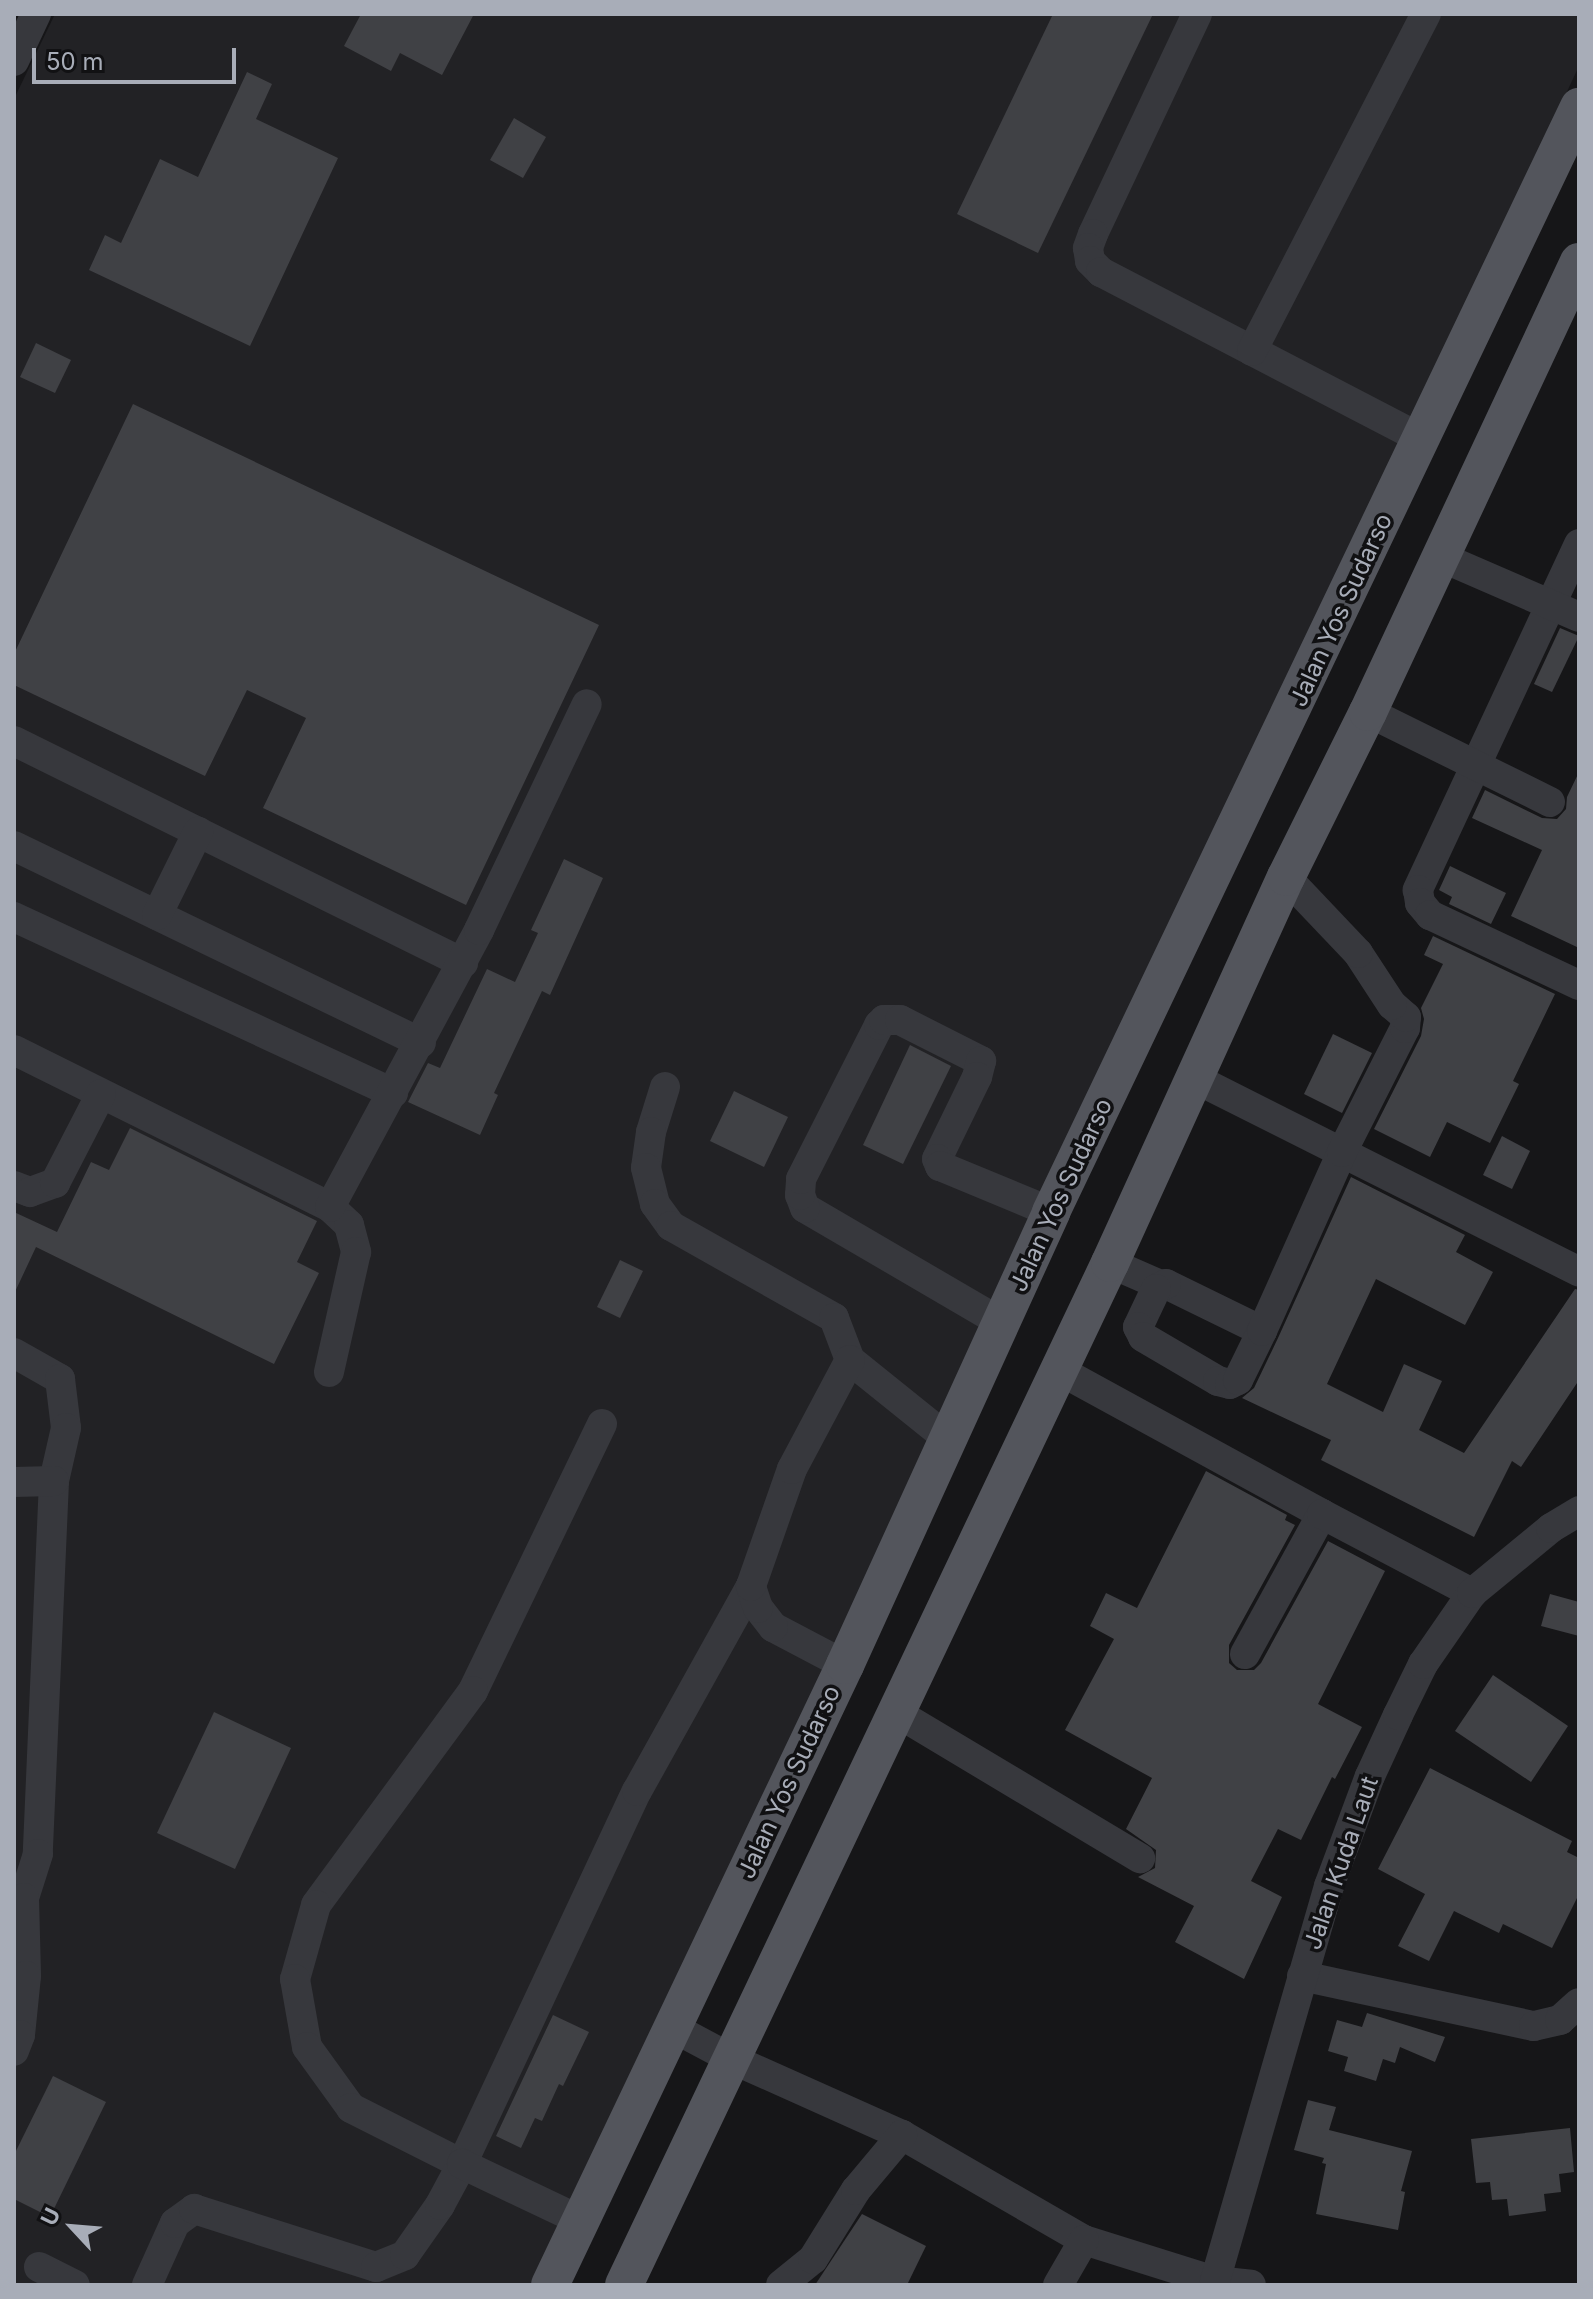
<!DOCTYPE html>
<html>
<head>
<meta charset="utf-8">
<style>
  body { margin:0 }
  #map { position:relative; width:1593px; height:2299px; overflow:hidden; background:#161618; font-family:Inter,sans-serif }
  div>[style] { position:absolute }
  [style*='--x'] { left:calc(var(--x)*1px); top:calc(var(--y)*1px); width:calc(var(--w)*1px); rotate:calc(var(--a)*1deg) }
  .built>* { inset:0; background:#222225 }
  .building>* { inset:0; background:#404145 }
  .minor>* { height:30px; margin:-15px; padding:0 15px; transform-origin:15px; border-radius:15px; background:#37383d }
  .major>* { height:38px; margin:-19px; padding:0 19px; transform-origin:19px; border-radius:19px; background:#53555c }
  span { translate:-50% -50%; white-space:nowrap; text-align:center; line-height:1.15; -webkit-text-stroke:7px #111113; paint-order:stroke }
  .street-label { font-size:24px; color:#a8adb8 }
  .frame { position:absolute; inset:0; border:16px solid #a8adb8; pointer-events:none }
  .north { position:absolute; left:32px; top:2187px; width:80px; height:80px; -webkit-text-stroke:6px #111113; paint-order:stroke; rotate:296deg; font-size:22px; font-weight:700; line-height:32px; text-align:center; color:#a8adb8 }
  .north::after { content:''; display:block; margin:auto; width:28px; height:36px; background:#a8adb8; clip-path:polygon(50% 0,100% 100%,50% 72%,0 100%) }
  .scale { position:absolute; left:32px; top:48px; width:204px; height:36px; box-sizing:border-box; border:4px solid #a8adb8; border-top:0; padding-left:10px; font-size:24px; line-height:28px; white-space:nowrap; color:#a8adb8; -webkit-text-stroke:6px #111113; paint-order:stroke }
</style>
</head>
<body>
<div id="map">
  <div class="built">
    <i style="clip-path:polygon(55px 14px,1579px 14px,1579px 66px,538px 2285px,14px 2285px,14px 99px)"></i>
  </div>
  <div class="building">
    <i style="clip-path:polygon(361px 14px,474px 14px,442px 75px,400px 53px,391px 71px,344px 46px)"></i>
    <i style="clip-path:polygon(1053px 14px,1153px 14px,1038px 253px,957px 214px)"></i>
    <i style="clip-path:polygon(247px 72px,272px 84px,256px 119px,338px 158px,250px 346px,89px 270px,105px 235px,121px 243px,160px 159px,198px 177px)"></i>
    <i style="clip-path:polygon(514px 118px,546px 137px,523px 178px,490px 160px)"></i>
    <i style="clip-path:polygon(36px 343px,71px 360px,55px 393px,20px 377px)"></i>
    <i style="clip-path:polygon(133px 404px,599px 625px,466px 905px,263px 808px,306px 718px,247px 690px,205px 776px,14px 685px,14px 654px)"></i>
    <i style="clip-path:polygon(1560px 628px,1579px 636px,1552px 692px,1534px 684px)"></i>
    <i style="clip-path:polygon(1579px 772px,1579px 948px,1511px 916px,1542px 850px,1472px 818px,1485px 790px,1542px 818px,1557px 819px,1566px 809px,1567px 797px)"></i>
    <i style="clip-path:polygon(564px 859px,603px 878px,550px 995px,542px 991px,494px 1093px,498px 1095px,480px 1135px,408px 1102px,428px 1063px,440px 1068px,487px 969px,515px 982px,538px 933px,531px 930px)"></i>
    <i style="clip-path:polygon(1450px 866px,1506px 893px,1491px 924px,1449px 904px,1452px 897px,1439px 890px)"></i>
    <i style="clip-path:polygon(1433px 936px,1555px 994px,1513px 1081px,1519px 1084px,1490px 1143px,1447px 1122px,1430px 1157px,1374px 1129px,1421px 1036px,1424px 1019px,1421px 1008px,1443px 964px,1424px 955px)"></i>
    <i style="clip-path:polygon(1333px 1034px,1372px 1053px,1342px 1113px,1304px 1094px)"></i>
    <i style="clip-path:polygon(910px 1045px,951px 1066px,903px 1164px,863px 1145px)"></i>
    <i style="clip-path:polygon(734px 1091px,788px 1117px,764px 1167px,710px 1141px)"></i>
    <i style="clip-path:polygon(130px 1128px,317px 1221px,297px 1262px,319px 1273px,274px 1364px,36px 1247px,14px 1294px,14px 1212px,57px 1232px,91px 1162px,109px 1170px)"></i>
    <i style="clip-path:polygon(1502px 1136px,1530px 1151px,1512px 1189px,1483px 1175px)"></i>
    <i style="clip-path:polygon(1351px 1177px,1465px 1235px,1456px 1252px,1493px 1272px,1465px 1325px,1376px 1279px,1327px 1384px,1383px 1412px,1404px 1364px,1442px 1381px,1419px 1430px,1464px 1453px,1575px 1289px,1579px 1290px,1579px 1380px,1521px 1467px,1512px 1461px,1474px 1537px,1321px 1460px,1331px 1440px,1242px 1398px,1254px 1388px,1278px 1338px)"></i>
    <i style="clip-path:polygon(620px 1260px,643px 1271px,620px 1318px,597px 1307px)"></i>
    <i style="clip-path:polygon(1206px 1471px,1287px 1515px,1285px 1520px,1295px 1525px,1229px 1645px,1229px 1663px,1237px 1670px,1254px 1670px,1261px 1663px,1328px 1541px,1385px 1571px,1318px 1704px,1362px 1727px,1335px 1779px,1332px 1777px,1301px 1840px,1278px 1829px,1251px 1881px,1282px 1897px,1244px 1979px,1175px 1942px,1194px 1906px,1138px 1877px,1155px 1868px,1156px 1850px,1126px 1829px,1152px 1778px,1065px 1730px,1114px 1639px,1090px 1626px,1106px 1593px,1137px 1608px)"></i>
    <i style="clip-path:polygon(1550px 1594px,1579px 1602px,1579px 1636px,1541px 1626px)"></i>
    <i style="clip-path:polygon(1493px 1675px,1568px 1726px,1531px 1782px,1455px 1731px)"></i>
    <i style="clip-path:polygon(214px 1712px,291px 1748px,235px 1869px,157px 1833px)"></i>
    <i style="clip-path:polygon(1430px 1768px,1572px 1841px,1567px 1852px,1579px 1858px,1579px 1894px,1552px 1948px,1503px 1924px,1499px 1933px,1454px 1911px,1429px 1961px,1398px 1946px,1425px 1894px,1378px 1869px)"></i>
    <i style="clip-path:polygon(1367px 2013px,1445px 2037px,1435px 2062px,1400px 2047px,1395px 2063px,1383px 2059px,1376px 2081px,1344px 2071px,1348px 2057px,1328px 2051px,1337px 2020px,1362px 2027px)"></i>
    <i style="clip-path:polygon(553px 2015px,589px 2032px,563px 2086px,559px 2084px,542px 2121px,535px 2118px,521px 2148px,496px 2136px)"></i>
    <i style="clip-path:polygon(53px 2076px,106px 2102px,50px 2217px,14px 2199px,14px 2155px)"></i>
    <i style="clip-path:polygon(1308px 2100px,1336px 2107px,1329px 2130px,1412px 2151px,1401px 2191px,1405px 2192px,1398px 2230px,1316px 2214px,1326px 2164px,1322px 2163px,1324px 2158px,1294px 2150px)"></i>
    <i style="clip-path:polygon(1570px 2128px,1574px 2172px,1559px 2174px,1561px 2192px,1544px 2194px,1546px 2211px,1509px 2216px,1507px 2199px,1492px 2200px,1490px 2182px,1476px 2183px,1471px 2139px)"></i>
    <i style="clip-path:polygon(862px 2214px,926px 2246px,907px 2285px,815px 2285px)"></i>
  </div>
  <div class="minor">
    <i style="--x:1197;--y:14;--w:243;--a:115.3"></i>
    <i style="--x:1093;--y:234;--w:15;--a:110"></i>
    <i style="--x:1088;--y:248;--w:13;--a:81"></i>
    <i style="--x:1090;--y:261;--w:16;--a:45"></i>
    <i style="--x:1101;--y:272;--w:362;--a:27.5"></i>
    <i style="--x:14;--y:61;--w:52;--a:-64.9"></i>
    <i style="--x:1252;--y:351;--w:379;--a:-62.7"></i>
    <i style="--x:1579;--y:544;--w:382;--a:115"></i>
    <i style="--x:1418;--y:890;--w:13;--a:81"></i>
    <i style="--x:1420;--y:903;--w:16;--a:50"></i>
    <i style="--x:1430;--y:915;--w:165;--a:25.2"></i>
    <i style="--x:1441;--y:557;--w:150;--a:23.5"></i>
    <i style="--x:1368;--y:712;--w:203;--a:26.3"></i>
    <i style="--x:14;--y:741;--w:501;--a:26.31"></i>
    <i style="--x:14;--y:846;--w:452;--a:25.8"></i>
    <i style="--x:157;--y:915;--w:93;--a:-63.7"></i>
    <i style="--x:14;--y:917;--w:418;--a:24.9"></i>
    <i style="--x:14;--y:1050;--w:353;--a:26.4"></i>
    <i style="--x:330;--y:1207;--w:26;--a:43"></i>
    <i style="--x:349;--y:1225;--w:28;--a:75"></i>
    <i style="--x:356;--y:1252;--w:123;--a:102.7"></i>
    <i style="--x:1194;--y:1078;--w:431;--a:26.7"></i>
    <i style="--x:665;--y:1087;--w:47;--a:107.3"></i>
    <i style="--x:651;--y:1132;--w:36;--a:98"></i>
    <i style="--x:646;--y:1168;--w:37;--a:76"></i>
    <i style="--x:655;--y:1204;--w:27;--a:54"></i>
    <i style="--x:671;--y:1226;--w:187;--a:29.4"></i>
    <i style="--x:834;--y:1318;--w:45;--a:69.1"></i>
    <i style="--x:850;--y:1360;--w:124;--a:38.8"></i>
    <i style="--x:14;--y:1186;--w:17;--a:21"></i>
    <i style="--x:30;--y:1192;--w:27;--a:-20"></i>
    <i style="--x:55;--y:1183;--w:100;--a:-62.7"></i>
    <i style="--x:330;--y:1207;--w:315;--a:-61.7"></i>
    <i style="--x:479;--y:930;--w:250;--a:-64.5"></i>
    <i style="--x:1110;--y:1263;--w:55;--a:23.7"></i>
    <i style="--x:1002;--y:1323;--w:228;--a:-149.7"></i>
    <i style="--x:805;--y:1208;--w:14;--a:-111"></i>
    <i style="--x:800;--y:1195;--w:16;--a:-86"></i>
    <i style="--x:801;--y:1179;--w:173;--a:-63.1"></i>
    <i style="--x:879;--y:1025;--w:7;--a:-45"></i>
    <i style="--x:884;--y:1020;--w:16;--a:0"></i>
    <i style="--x:900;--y:1020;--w:91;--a:26.8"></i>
    <i style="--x:981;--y:1061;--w:16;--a:104"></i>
    <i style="--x:977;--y:1077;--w:91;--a:116"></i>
    <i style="--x:937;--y:1159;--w:8;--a:67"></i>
    <i style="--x:940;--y:1166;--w:120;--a:22.5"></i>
    <i style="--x:1262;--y:1331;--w:107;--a:-153.9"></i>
    <i style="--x:1166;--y:1284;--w:11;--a:153"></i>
    <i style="--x:1156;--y:1289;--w:42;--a:115.3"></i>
    <i style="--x:1138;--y:1327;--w:11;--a:63"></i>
    <i style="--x:1143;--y:1337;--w:87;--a:30.4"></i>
    <i style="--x:1218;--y:1381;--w:12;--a:14"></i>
    <i style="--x:1230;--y:1384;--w:9;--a:-27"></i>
    <i style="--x:1238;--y:1380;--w:55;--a:-63.9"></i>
    <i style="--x:1262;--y:1331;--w:196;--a:-65.9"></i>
    <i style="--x:1342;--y:1152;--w:139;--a:-63.1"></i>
    <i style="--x:1405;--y:1028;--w:11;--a:-85"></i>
    <i style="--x:1406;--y:1017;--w:18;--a:-139"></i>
    <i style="--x:1392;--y:1005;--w:62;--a:-123.2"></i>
    <i style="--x:1358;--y:953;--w:105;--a:-133.5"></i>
    <i style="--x:14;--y:1353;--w:53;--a:29.5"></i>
    <i style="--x:60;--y:1379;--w:49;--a:83"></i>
    <i style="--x:66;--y:1428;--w:54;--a:102.8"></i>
    <i style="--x:54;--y:1481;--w:373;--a:92.5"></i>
    <i style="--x:38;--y:1854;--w:46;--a:107.7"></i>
    <i style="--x:24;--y:1898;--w:78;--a:88.5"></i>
    <i style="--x:26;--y:1976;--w:59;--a:95.8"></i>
    <i style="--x:20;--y:2035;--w:17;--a:111"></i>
    <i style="--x:1057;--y:1369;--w:302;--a:28.7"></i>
    <i style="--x:602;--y:1424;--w:297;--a:115.8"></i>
    <i style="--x:473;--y:1691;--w:265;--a:126.3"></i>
    <i style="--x:316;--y:1905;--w:77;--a:105.8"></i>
    <i style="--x:295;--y:1979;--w:69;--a:80"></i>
    <i style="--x:307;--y:2047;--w:75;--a:54.2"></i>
    <i style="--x:351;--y:2108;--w:124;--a:26.8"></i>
    <i style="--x:462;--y:2164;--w:412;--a:-64.9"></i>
    <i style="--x:637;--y:1791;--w:235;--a:-60.9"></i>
    <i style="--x:14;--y:1482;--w:40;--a:-1.4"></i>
    <i style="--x:1245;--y:1654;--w:160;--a:-61.2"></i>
    <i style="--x:1322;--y:1514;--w:170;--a:27.8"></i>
    <i style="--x:845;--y:1665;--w:81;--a:-152.2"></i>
    <i style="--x:773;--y:1627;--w:24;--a:-128"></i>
    <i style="--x:758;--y:1608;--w:23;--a:-108"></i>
    <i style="--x:751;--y:1586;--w:124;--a:-70.7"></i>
    <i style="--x:792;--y:1469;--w:123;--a:-62"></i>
    <i style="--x:894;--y:1711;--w:287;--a:30.9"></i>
    <i style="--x:1302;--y:1976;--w:237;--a:12.2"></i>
    <i style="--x:1534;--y:2026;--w:27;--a:-13"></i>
    <i style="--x:1560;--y:2020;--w:25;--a:-42"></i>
    <i style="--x:672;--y:2027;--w:68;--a:28.1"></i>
    <i style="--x:732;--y:2059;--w:186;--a:24.1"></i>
    <i style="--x:902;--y:2135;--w:210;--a:30"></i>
    <i style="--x:1084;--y:2240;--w:137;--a:17.4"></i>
    <i style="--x:1215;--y:2281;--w:36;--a:6"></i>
    <i style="--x:39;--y:2267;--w:40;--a:26.6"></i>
    <i style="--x:1215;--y:2281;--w:411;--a:-73.9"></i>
    <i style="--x:1329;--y:1886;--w:117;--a:-69.6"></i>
    <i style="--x:1370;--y:1776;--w:67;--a:-65.3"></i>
    <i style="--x:1398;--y:1715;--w:57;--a:-63.9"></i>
    <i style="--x:1423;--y:1664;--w:86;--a:-55.4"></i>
    <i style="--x:1472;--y:1593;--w:102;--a:-39.4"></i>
    <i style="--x:1551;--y:1528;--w:33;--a:-31"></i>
    <i style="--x:147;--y:2285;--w:68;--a:-65.7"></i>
    <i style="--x:175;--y:2223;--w:24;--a:-36"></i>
    <i style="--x:194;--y:2209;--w:191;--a:17.7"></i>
    <i style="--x:376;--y:2267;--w:31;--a:-22"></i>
    <i style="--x:405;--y:2255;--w:61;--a:-55"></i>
    <i style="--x:440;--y:2205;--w:47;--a:-61.8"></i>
    <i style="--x:462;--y:2164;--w:131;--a:25.4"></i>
    <i style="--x:781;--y:2285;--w:41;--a:-39.1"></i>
    <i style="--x:813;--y:2259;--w:81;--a:-58.1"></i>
    <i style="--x:856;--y:2190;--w:72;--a:-50.1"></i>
    <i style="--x:1058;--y:2285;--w:52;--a:-60"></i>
  </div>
  <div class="major">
    <i style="--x:550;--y:2285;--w:687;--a:-64.55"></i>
    <i style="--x:845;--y:1665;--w:498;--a:-65.5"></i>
    <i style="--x:1051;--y:1212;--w:1225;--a:-64.46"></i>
    <i style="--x:624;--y:2285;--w:1132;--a:-64.57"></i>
    <i style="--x:1110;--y:1263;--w:424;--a:-65.5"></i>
    <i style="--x:1286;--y:877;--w:184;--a:-63.6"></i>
    <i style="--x:1368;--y:712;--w:497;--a:-64.9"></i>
  </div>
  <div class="street-label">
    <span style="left:1341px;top:610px;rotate:-65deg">Jalan Yos Sudarso</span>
    <span style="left:1061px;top:1195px;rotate:-65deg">Jalan Yos Sudarso</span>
    <span style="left:789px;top:1782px;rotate:-65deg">Jalan Yos Sudarso</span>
    <span style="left:1341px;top:1863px;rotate:-71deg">Jalan Kuda Laut</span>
  </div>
  <div class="frame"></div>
  <div class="north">U</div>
  <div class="scale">50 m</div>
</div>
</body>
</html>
